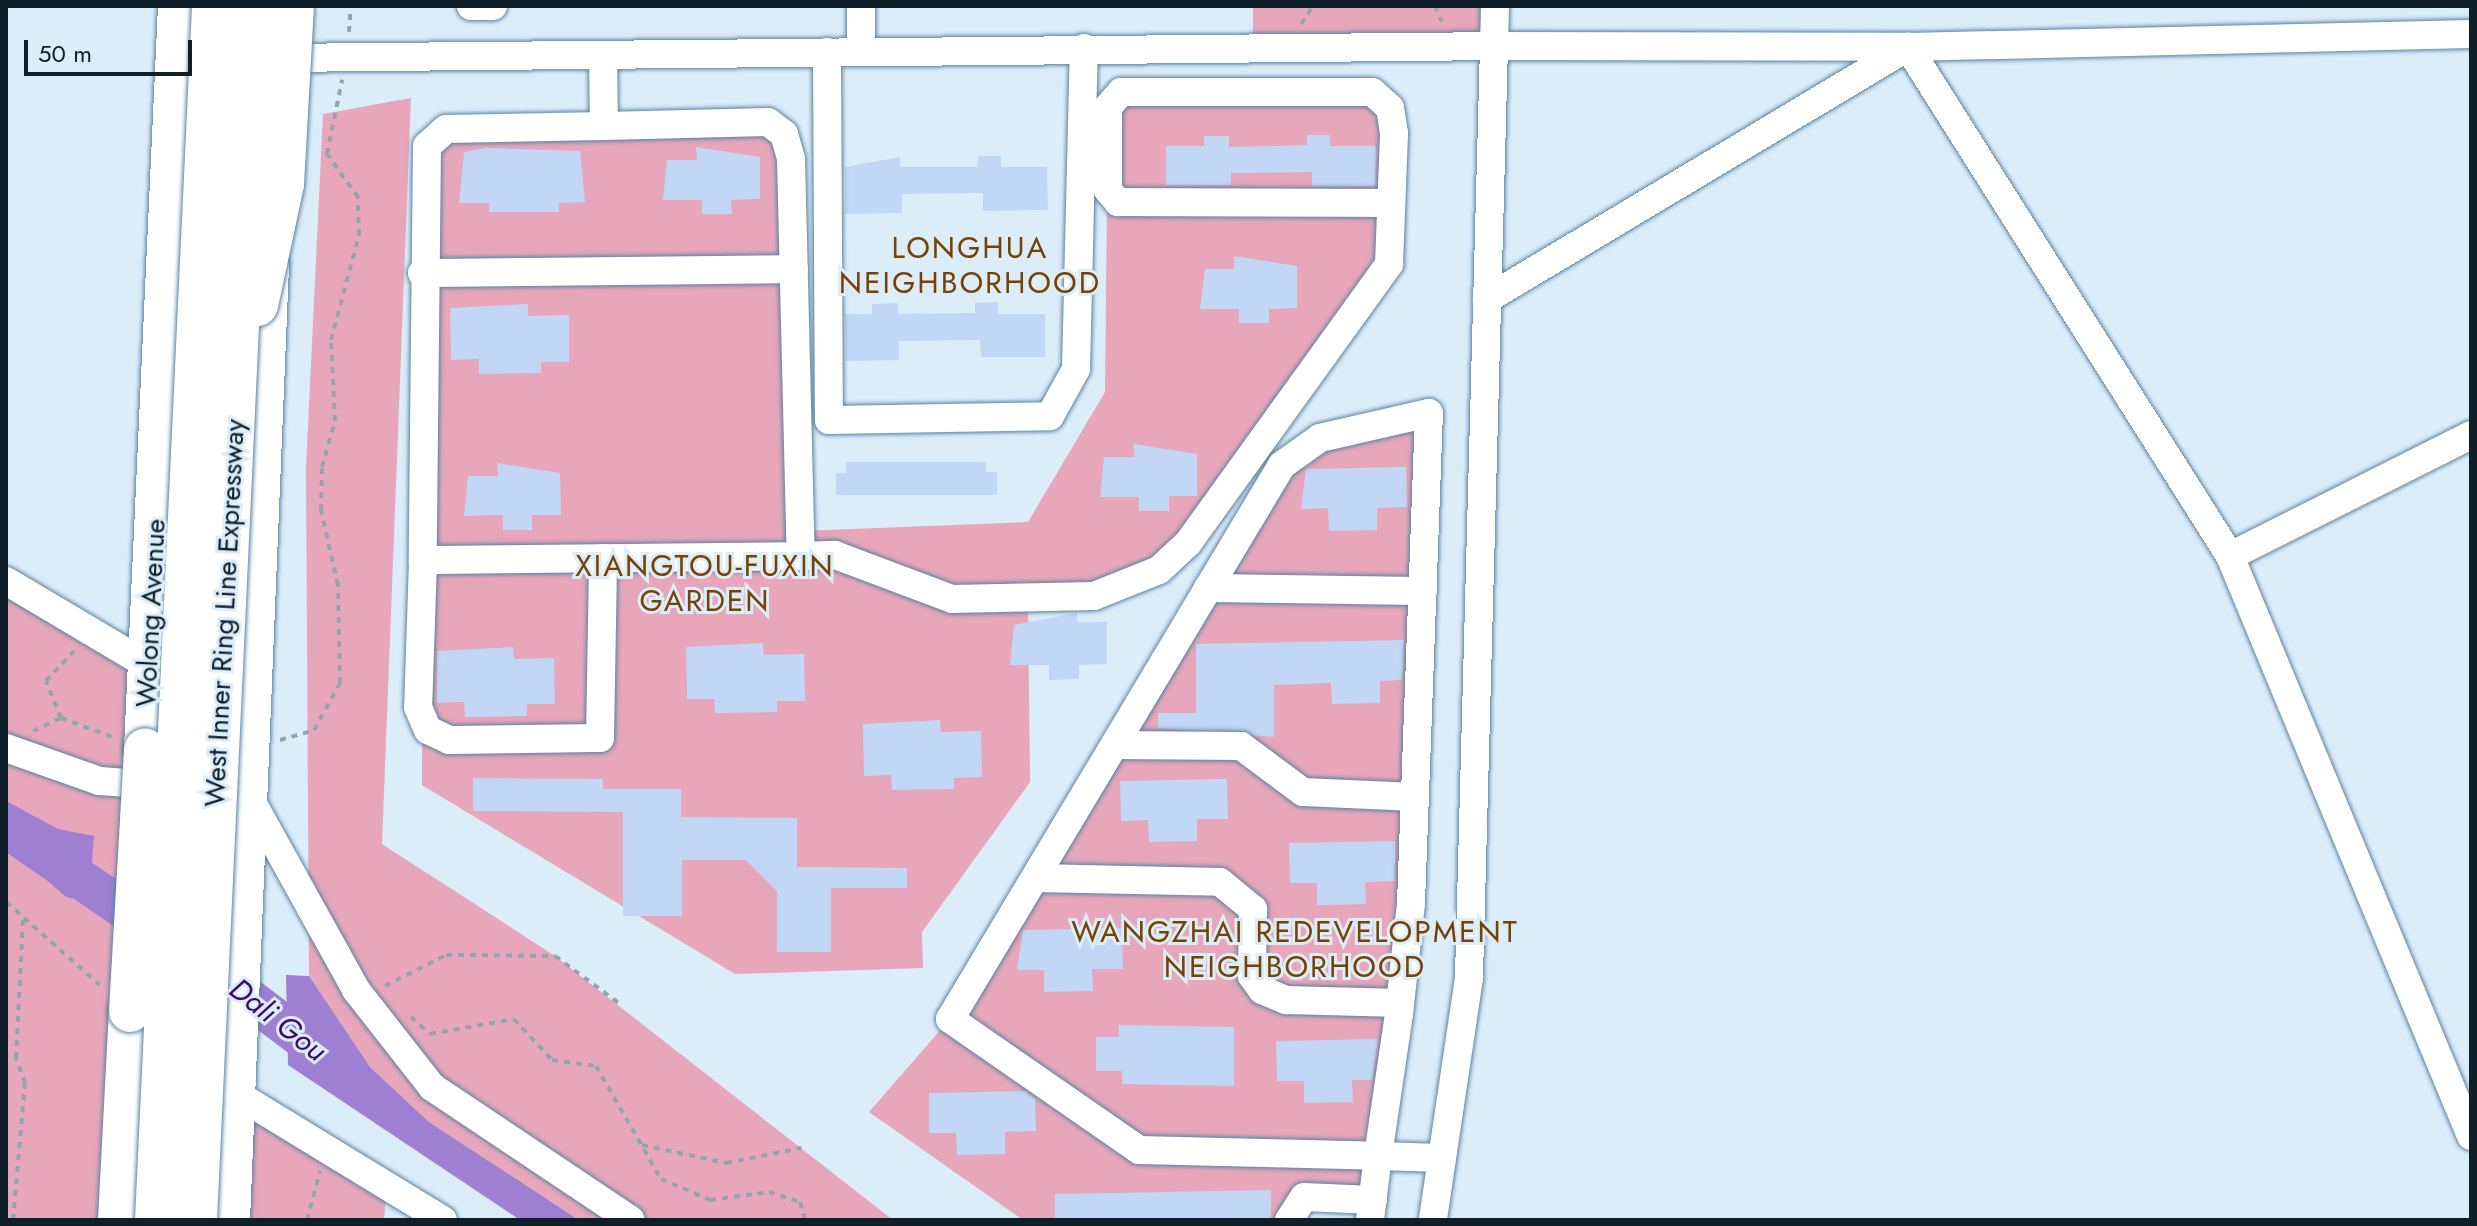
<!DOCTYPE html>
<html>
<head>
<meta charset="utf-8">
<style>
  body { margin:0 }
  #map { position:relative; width:2477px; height:1226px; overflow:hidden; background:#dcedfa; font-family:Jost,sans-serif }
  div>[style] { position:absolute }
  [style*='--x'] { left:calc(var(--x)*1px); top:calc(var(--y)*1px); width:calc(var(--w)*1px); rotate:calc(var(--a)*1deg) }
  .green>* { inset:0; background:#e7a6b9 }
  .water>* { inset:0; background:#9e7fd2 }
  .river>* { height:40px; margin:-20px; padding:0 20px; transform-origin:20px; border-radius:20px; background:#9e7fd2 }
  .building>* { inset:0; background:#c2d6f6 }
  .path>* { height:4px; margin-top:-2px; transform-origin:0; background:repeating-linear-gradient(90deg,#94a5b1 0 6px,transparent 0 12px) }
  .roads { filter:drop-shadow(0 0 2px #5a83a0) drop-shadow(0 0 2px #5a83a0) }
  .minor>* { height:28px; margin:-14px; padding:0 14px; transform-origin:14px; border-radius:14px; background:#fff }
  .highway>* { height:42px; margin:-21px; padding:0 21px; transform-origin:21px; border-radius:21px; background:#fff }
  .bridges { filter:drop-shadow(0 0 2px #5a83a0) drop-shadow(0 0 2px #5a83a0) }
  .highway-bridge>* { height:42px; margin:-21px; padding:0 21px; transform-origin:21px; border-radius:21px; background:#fff }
  span { translate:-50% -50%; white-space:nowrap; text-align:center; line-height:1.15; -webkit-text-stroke:6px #dcedfa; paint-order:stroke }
  .street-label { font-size:28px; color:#0e1f2a }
  .neighbourhood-label { font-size:30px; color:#774103; letter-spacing:2px }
  .water-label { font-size:30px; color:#3e086f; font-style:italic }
  .frame { position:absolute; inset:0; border:8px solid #0e1f2a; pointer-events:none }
  .scale { position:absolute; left:24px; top:40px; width:168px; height:36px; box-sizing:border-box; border:4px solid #0e1f2a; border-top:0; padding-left:10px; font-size:24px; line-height:28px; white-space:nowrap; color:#0e1f2a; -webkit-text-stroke:6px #dcedfa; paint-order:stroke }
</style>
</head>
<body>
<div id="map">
  <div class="green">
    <i style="clip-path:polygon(1253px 6px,1495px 6px,1494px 46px,1253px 46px)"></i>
    <i style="clip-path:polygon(1372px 92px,1390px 108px,1389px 264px,1159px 570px,1028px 598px,1030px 782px,922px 932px,923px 968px,735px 974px,422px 785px,422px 170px,446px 129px,784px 134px,801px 531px,1028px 522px,1105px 392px,1108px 107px)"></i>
    <i style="clip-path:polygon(411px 98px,382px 844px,555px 956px,893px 1220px,579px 1220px,429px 1122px,370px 1067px,309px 976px,306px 468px,323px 114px)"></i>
    <i style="clip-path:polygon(1429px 413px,1411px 903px,1373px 1200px,1304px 1197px,1289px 1220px,1023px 1220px,869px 1112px,950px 1019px,1282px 465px)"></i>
    <i style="clip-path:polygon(6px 581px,149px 666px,119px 1220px,6px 1220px)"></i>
    <i style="clip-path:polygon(233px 1092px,387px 1184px,384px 1220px,229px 1220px)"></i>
  </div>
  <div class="water">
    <i style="clip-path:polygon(6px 801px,58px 829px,94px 836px,89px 902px,66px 897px,6px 844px)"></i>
    <i style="clip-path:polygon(286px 975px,309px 976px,370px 1067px,429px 1122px,579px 1220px,520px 1220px,288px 1065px)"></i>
  </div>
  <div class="river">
    <i style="--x:6;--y:828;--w:188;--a:34.4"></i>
    <i style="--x:213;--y:971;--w:144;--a:37.1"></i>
  </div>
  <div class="building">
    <i style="clip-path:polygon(1307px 135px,1330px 135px,1330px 146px,1376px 146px,1375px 186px,1312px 186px,1312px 172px,1231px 173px,1231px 185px,1166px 185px,1166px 146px,1204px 146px,1204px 136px,1229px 136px,1229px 147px,1307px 145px)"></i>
    <i style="clip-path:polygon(696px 147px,760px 157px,760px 199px,731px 200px,732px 214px,702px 214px,702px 200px,663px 200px,667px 160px,697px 160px)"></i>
    <i style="clip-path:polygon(485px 148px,580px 151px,585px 202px,559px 203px,559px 212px,489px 212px,489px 203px,459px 203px,464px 152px)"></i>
    <i style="clip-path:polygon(978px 156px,1001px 156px,1001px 167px,1047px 167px,1048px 210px,983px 211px,983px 193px,902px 194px,902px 213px,845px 214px,845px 167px,900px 157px,900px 167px,978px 167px)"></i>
    <i style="clip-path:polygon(1234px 256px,1297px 266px,1297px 308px,1269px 309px,1269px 323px,1239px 323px,1239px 309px,1200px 309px,1205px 269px,1234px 269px)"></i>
    <i style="clip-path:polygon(998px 302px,998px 314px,1045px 314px,1045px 357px,981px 357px,980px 340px,899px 341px,899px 360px,846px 361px,845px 314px,872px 314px,872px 304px,898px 303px,898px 314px,975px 313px,975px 303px)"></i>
    <i style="clip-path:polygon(528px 304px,528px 316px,569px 315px,569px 362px,541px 362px,541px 373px,479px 374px,479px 359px,451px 360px,450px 308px)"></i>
    <i style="clip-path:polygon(1134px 444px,1197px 454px,1197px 496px,1169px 496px,1169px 511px,1139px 511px,1139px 497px,1100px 497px,1104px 457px,1134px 457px)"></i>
    <i style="clip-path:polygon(846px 462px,986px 462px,986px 472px,997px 472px,997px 495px,836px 495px,836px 473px,846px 473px)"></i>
    <i style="clip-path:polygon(497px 463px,560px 473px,561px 515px,532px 515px,532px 530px,503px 530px,503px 515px,464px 516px,468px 476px,498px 476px)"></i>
    <i style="clip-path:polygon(1406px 467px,1407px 507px,1377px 508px,1377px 530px,1329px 531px,1328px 508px,1301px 509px,1306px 469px)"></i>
    <i style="clip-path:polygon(1077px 613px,1077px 622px,1107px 622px,1107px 664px,1079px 665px,1079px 679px,1049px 680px,1049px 665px,1010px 665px,1014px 625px)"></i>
    <i style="clip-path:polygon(1404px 640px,1402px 680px,1380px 681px,1380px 703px,1332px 704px,1331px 683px,1274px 685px,1274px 737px,1158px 728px,1158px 713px,1196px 713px,1196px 644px)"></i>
    <i style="clip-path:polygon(763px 643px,764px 655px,804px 654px,805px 701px,777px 701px,777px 712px,715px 713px,714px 699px,687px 699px,686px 647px)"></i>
    <i style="clip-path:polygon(513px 647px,514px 659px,554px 658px,555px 704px,527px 704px,527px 716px,465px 717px,464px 702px,437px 703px,437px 651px)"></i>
    <i style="clip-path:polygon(940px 720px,941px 732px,981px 731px,982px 777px,954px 778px,954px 789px,892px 790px,891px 775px,864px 776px,863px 724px)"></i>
    <i style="clip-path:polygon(473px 778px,603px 779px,603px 789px,681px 789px,681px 817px,797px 818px,797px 867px,907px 868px,907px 888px,831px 888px,831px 952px,777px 952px,777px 891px,746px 860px,682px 860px,682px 916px,623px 916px,623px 812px,473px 811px)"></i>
    <i style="clip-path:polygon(1227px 779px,1228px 819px,1197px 819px,1197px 841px,1149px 842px,1148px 820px,1121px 821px,1120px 781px)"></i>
    <i style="clip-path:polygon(1395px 841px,1395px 881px,1365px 882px,1366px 904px,1317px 905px,1317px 883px,1290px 883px,1289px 843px)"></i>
    <i style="clip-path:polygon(1122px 928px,1123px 969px,1092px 969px,1093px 991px,1044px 992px,1044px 970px,1017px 970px,1023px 930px)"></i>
    <i style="clip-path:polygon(1119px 1025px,1234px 1027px,1234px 1086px,1122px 1084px,1122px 1071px,1096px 1071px,1096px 1037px,1119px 1037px)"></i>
    <i style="clip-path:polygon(1378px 1039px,1372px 1080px,1352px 1080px,1353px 1102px,1304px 1103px,1304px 1081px,1277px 1081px,1276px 1041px)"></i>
    <i style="clip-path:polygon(1025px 1091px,1035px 1099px,1036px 1131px,1005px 1132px,1005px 1154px,957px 1155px,956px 1133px,929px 1133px,929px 1093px)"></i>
    <i style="clip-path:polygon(1271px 1190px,1271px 1220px,1055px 1220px,1055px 1194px)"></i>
  </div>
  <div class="path">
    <i style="--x:1435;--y:6;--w:17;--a:66"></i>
    <i style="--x:1301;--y:24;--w:22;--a:-56"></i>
    <i style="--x:349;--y:32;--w:26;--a:-86"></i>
    <i style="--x:61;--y:718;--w:58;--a:20.3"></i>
    <i style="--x:33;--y:731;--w:31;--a:-25"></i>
    <i style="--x:61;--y:718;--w:40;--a:-112"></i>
    <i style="--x:46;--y:681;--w:41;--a:-47"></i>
    <i style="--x:280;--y:740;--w:35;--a:-16"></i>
    <i style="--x:314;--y:730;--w:54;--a:-61"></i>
    <i style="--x:340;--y:683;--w:98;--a:-91.2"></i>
    <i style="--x:338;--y:585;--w:77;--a:-102.8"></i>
    <i style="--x:321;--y:510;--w:43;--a:-88.7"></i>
    <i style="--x:322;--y:467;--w:48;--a:-74.2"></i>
    <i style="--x:335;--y:421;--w:81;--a:-92.8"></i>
    <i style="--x:331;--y:340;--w:109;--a:-75.1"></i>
    <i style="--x:359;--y:235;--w:38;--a:-92"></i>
    <i style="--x:358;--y:197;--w:53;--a:-125.8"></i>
    <i style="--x:327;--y:154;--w:76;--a:-78.5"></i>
    <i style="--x:6;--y:902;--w:125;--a:41.4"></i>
    <i style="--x:385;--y:986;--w:68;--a:-26.9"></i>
    <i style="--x:446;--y:955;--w:109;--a:0.5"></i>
    <i style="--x:555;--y:956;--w:81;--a:36.4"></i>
    <i style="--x:411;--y:1017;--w:25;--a:42"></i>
    <i style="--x:430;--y:1034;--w:85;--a:-10.1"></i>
    <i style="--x:514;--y:1019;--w:56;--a:47.2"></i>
    <i style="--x:552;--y:1060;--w:44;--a:7.8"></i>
    <i style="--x:596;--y:1066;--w:130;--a:60.1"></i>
    <i style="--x:661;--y:1179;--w:53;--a:23.2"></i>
    <i style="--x:710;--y:1200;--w:60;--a:-7.7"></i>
    <i style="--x:769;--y:1192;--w:33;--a:18"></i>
    <i style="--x:800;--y:1202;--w:19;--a:74"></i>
    <i style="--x:642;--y:1145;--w:86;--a:12.1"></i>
    <i style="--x:726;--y:1163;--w:77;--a:-11.2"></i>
    <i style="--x:13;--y:1220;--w:138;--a:-85"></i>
    <i style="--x:25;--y:1083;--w:27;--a:-110"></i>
    <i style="--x:16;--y:1058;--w:140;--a:-87.1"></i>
    <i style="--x:307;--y:1220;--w:51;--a:-75.1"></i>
  </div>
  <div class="roads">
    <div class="minor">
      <i style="--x:471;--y:6;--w:22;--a:0"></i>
      <i style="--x:861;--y:6;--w:46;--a:90"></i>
      <i style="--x:1495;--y:6;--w:40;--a:91.4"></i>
      <i style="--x:1494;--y:46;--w:414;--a:0.1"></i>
      <i style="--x:1908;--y:47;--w:563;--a:-1.32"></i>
      <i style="--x:827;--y:52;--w:368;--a:89.7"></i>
      <i style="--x:829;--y:420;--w:221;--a:-1"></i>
      <i style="--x:1050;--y:416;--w:54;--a:-61"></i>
      <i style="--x:1076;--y:369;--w:321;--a:-88.6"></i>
      <i style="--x:603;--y:55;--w:71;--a:89.2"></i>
      <i style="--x:604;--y:126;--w:164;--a:-1.4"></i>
      <i style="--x:768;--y:122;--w:20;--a:37"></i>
      <i style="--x:784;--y:134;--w:26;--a:74"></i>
      <i style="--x:791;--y:159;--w:397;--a:88.6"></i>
      <i style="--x:801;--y:556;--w:34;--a:-2"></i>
      <i style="--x:835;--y:555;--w:125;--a:20.6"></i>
      <i style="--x:952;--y:599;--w:142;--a:-1.2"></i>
      <i style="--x:1094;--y:596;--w:70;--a:-21.8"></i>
      <i style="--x:1159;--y:570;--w:40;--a:-43"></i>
      <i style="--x:1188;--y:543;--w:344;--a:-54.2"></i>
      <i style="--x:1389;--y:264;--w:131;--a:-87.8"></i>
      <i style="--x:1394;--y:133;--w:25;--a:-99"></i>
      <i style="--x:1390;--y:108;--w:24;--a:-138"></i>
      <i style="--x:1372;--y:92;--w:251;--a:180"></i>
      <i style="--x:1121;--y:92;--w:20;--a:131"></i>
      <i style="--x:1108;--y:107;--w:83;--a:90"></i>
      <i style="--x:1108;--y:190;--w:16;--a:50"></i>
      <i style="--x:1118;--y:202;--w:273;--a:0.2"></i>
      <i style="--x:277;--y:58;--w:1217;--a:-0.56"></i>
      <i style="--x:1494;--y:46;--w:932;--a:91.54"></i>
      <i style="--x:1469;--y:978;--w:245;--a:98.5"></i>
      <i style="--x:604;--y:126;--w:158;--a:178.9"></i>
      <i style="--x:446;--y:129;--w:25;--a:138"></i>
      <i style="--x:427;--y:146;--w:414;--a:90.6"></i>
      <i style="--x:423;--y:560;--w:378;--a:-0.6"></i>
      <i style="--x:422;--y:273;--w:372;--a:-0.6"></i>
      <i style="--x:1487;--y:299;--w:491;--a:-30.9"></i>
      <i style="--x:1908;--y:47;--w:602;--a:57.68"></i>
      <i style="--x:2471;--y:435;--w:270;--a:153.3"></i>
      <i style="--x:2230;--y:556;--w:628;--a:67.44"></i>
      <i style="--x:423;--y:560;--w:147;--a:91.9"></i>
      <i style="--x:418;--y:707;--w:25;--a:67"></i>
      <i style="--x:428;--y:730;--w:23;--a:25"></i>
      <i style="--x:449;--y:740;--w:151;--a:-0.8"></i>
      <i style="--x:600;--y:738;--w:180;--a:-89"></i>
      <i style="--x:6;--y:581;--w:166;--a:30.7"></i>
      <i style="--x:1208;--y:588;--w:215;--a:0.8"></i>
      <i style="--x:1115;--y:745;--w:126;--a:0.5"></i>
      <i style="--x:1241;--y:746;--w:77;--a:36.6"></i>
      <i style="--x:1303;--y:792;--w:112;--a:2.6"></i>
      <i style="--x:6;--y:748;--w:99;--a:19.5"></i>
      <i style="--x:99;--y:781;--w:60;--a:3.8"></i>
      <i style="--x:247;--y:793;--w:225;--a:61"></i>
      <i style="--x:356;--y:990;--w:123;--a:51.9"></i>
      <i style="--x:432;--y:1087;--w:239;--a:33.8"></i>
      <i style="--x:1035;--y:878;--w:185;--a:1.2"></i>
      <i style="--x:1220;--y:882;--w:43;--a:39.3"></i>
      <i style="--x:1253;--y:909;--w:67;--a:90.9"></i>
      <i style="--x:1252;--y:976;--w:17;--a:54"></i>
      <i style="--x:1262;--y:990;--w:26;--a:23"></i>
      <i style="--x:1286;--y:1000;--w:114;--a:1.5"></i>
      <i style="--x:233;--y:1092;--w:246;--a:31.4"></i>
      <i style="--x:1289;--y:1220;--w:27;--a:-57"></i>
      <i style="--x:1304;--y:1197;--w:69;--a:2.5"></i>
      <i style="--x:1370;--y:1220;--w:64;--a:-82.9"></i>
      <i style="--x:1378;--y:1156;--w:144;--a:-81.6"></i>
      <i style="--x:1399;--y:1014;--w:112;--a:-83.8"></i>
      <i style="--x:1411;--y:903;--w:490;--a:-87.9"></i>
      <i style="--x:1429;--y:413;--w:112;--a:167.1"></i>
      <i style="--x:1320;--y:438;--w:47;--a:144.6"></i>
      <i style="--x:1282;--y:465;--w:646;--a:120.93"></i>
      <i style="--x:950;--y:1019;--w:230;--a:34.7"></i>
      <i style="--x:1139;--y:1150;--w:239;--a:1.4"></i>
      <i style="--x:1378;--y:1156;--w:64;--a:1.8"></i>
    </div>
    <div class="highway">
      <i style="--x:145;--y:749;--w:744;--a:-87.38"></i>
      <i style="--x:119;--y:1220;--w:209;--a:-87"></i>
      <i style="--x:229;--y:1220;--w:954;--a:-87.66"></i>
    </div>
  </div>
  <div class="bridges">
    <div class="highway-bridge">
      <i style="--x:257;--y:305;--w:124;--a:-77.9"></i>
      <i style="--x:283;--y:184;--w:178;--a:-86.8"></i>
      <i style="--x:130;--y:1011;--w:262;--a:-86.7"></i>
      <i style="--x:156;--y:1220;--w:1215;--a:-87.31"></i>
      <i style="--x:196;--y:1220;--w:1215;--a:-87.31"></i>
    </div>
  </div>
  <div class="street-label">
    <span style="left:151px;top:613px;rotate:-87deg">Wolong Avenue</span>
    <span style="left:225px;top:613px;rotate:-87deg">West Inner Ring Line Expressway</span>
  </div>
  <div class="neighbourhood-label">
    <span style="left:970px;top:265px">LONGHUA<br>NEIGHBORHOOD</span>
    <span style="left:705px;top:583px">XIANGTOU-FUXIN<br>GARDEN</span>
    <span style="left:1295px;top:949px">WANGZHAI REDEVELOPMENT<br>NEIGHBORHOOD</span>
  </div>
  <div class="water-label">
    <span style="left:278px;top:1020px;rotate:38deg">Dali Gou</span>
  </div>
  <div class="frame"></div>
  <div class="scale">50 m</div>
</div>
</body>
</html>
